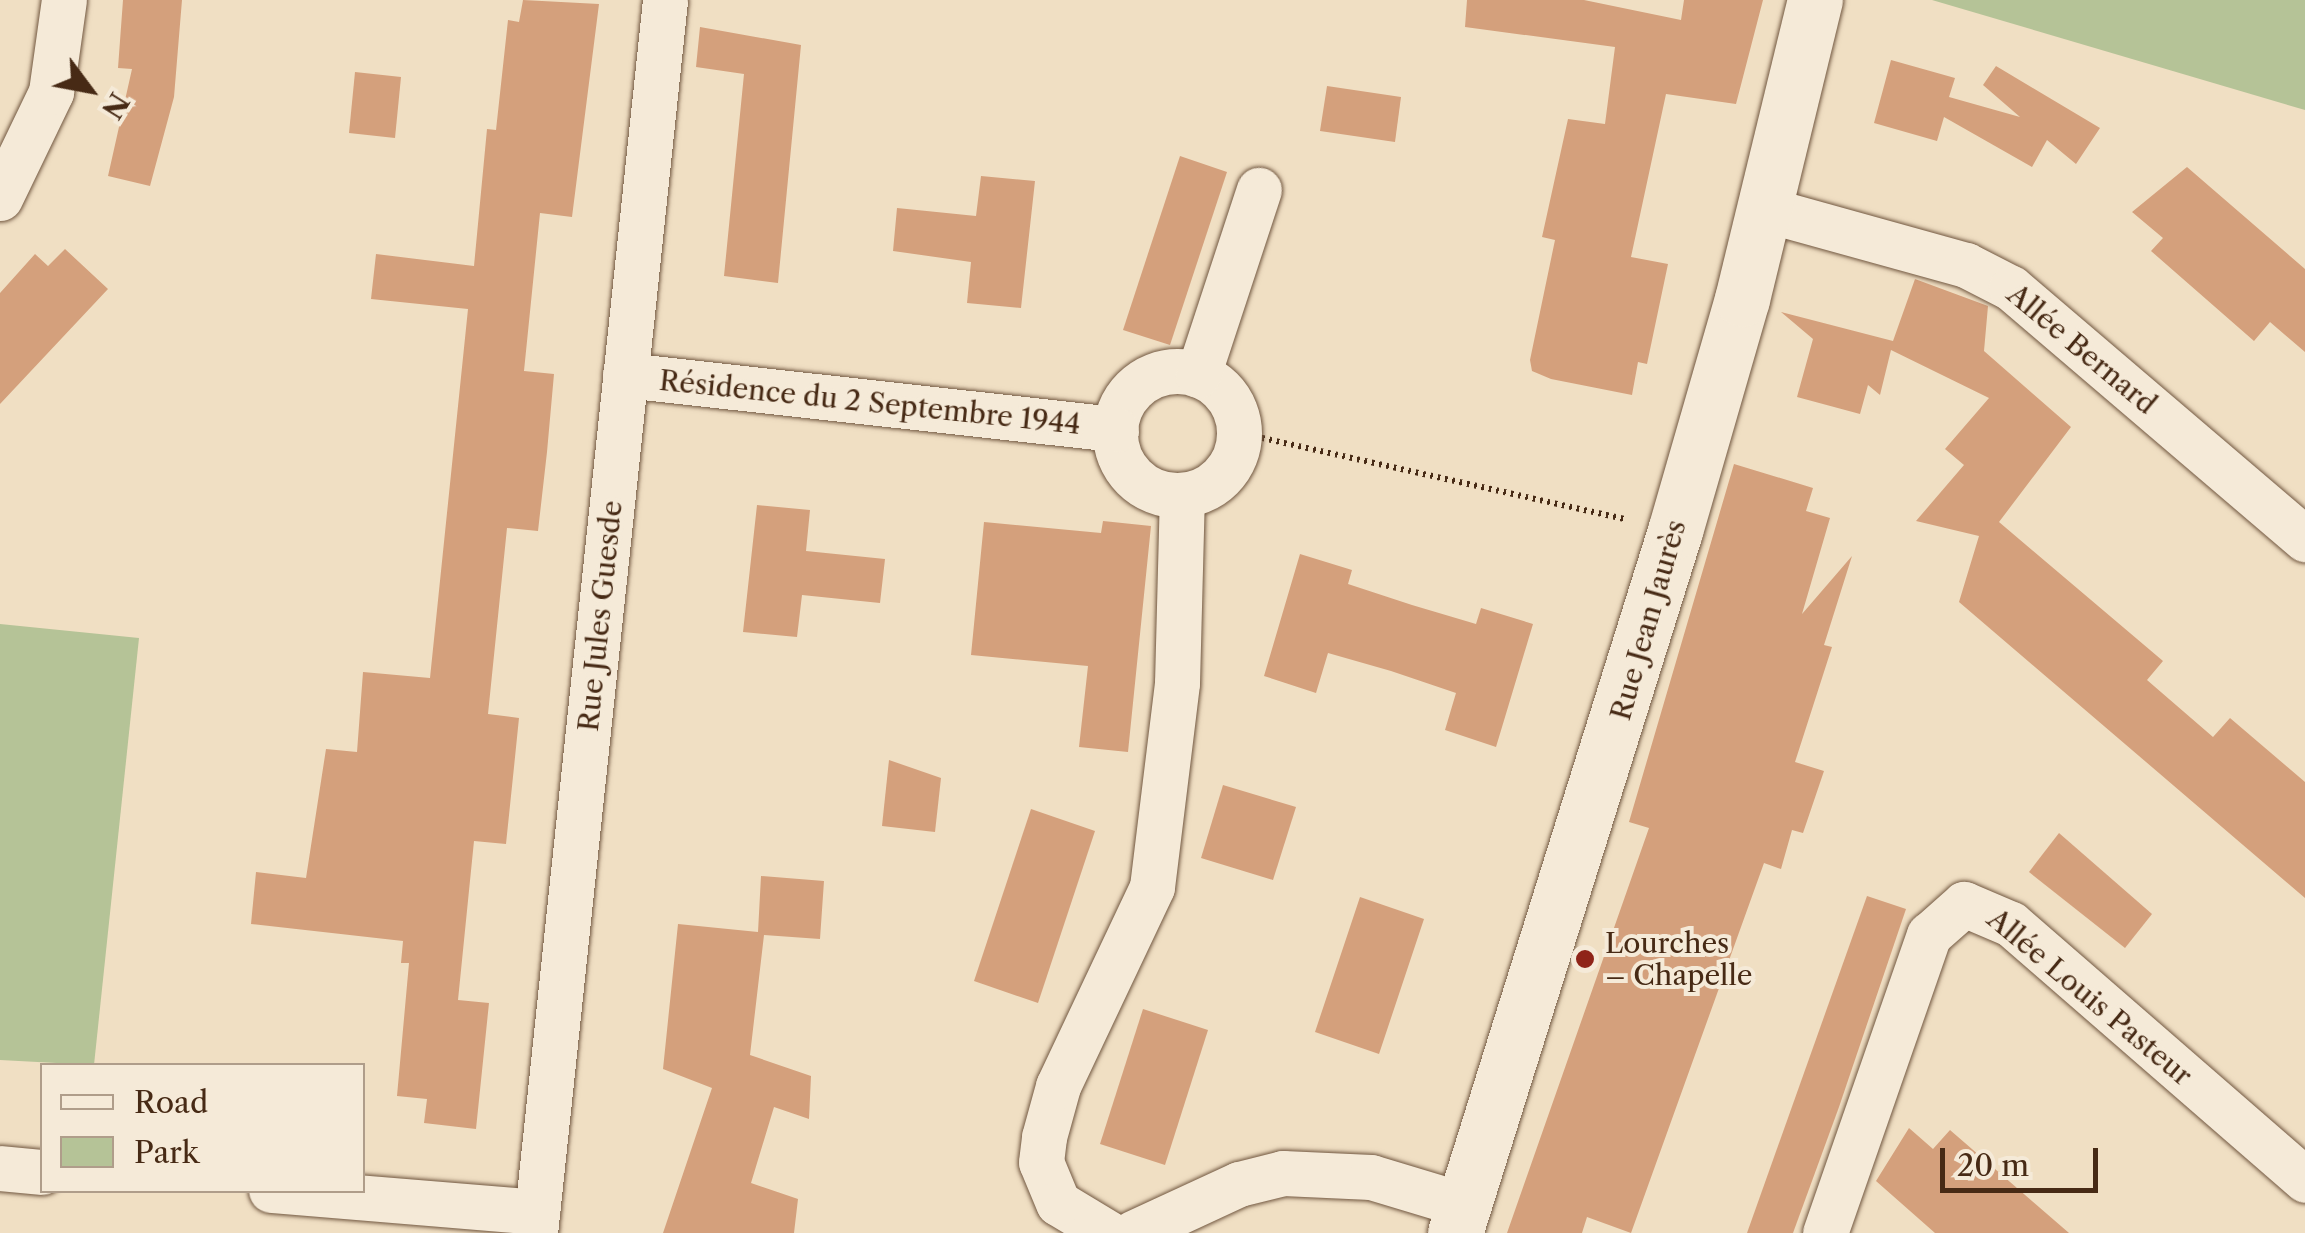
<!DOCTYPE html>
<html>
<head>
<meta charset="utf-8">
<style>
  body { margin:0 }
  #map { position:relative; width:2305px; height:1233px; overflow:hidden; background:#f0dfc3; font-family:"Libre Caslon Text",serif }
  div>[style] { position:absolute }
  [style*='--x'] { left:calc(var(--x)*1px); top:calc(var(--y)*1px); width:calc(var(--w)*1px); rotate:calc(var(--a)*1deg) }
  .green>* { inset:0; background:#b5c397 }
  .building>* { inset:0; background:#d4a07c }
  .path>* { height:6px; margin-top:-3px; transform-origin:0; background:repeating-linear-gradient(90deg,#472a15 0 2.5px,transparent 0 7.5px) }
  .roads { filter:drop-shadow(0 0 2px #715740) drop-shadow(0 0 2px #715740) }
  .street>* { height:45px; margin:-22.5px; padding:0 22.5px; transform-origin:22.5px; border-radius:22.5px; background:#f5ead8 }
  .street>.ring { margin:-22.5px; padding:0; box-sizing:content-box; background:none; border:45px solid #f5ead8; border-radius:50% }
  .secondary>* { height:55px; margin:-27.5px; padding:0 27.5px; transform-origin:27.5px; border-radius:27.5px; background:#f5ead8 }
  .dots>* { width:28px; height:28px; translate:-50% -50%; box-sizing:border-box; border:5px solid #f5ead8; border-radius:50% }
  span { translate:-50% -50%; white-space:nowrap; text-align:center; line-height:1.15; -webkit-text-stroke:8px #f5ead8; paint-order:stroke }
  .street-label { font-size:28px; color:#472a15 }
  .poi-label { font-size:28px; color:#472a15 }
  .left { translate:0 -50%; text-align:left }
  .legend { position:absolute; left:40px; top:1063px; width:325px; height:130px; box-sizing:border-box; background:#f5ead8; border:2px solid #af9d8a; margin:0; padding:12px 18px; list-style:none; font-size:30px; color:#472a15 }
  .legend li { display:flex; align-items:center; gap:20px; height:50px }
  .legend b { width:50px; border:2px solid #af9d8a }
  .north { position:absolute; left:40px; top:40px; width:100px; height:100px; -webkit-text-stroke:8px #f5ead8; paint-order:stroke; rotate:122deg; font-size:28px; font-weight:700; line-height:40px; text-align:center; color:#472a15 }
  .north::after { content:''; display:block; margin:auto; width:35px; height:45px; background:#472a15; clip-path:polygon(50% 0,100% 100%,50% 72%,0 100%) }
  .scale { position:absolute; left:1940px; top:1148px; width:158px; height:45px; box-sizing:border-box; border:5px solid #472a15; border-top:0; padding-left:12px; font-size:30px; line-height:35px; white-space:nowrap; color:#472a15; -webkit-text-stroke:8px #f5ead8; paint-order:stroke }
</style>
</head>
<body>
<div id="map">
  <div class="green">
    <i style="clip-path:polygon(1932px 0,2305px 0,2305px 110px)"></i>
    <i style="clip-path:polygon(0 624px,139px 638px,94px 1065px,0 1060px)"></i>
  </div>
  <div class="building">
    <i style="clip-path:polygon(123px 0,182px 0,174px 97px,150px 186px,108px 176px,132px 69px,118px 68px)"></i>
    <i style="clip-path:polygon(523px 0,599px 4px,572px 217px,540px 213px,524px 371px,554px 374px,547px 452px,538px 531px,507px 528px,488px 714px,519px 718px,514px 767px,506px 844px,474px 841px,458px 1000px,489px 1003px,476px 1129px,424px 1123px,427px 1099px,397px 1096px,409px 963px,401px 963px,403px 941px,251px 924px,256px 872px,306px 878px,326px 749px,357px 752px,363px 672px,430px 678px,468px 309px,371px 299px,376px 254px,474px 266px,487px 129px,496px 130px,508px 20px,519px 22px)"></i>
    <i style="clip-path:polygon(1467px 0,1584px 0,1681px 20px,1684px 0,1763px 0,1736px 104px,1666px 94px,1631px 257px,1668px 264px,1647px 364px,1638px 362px,1632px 395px,1551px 379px,1532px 371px,1530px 360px,1555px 240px,1542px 237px,1568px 119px,1605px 124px,1615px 47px,1465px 27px)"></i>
    <i style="clip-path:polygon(700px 27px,801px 45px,778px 283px,724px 276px,744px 74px,696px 67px)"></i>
    <i style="clip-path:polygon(1891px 60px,1955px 78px,1949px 97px,2020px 117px,1983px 85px,1996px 66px,2100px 128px,2076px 164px,2047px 140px,2032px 167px,1944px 117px,1937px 141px,1874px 123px)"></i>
    <i style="clip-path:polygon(355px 72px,401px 77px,395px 138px,349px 133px)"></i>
    <i style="clip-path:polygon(1327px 86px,1401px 97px,1395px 142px,1320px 131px)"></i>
    <i style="clip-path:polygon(1180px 156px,1227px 172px,1170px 345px,1123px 330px)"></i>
    <i style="clip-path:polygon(2187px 167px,2305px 269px,2305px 352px,2270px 322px,2254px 341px,2151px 251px,2163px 238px,2132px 212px)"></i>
    <i style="clip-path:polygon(981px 176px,1035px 181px,1021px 308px,967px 303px,971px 262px,893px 251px,897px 208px,976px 216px)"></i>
    <i style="clip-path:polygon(65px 249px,108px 289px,0 404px,0 293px,35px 254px,48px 266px)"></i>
    <i style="clip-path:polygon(1915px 279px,1988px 306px,1984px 351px,2071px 427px,1999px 522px,2163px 661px,2147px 680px,2213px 737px,2230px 718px,2305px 782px,2305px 898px,1959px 602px,1979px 536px,1916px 521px,1964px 465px,1945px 449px,1989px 398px,1891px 350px,1880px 395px,1868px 385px,1860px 414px,1797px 397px,1813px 339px,1781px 312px,1893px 341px)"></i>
    <i style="clip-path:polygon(1734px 464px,1813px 488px,1806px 511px,1830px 518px,1802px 614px,1852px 556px,1824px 645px,1832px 647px,1795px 762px,1824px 771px,1803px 833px,1792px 830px,1781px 869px,1764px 863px,1631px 1233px,1587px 1217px,1582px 1233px,1507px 1233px,1649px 828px,1629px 822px)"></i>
    <i style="clip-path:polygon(757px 505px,810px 510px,806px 551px,885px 559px,880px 603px,802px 595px,797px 637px,743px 632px)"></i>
    <i style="clip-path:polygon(1103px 521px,1151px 526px,1128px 752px,1079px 747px,1088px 666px,971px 655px,984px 522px,1101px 533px)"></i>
    <i style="clip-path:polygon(1300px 554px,1352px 570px,1348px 584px,1412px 605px,1476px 624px,1481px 608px,1533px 624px,1496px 747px,1445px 730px,1456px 693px,1391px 671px,1328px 653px,1316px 693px,1264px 676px)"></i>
    <i style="clip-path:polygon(889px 760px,941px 778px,935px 832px,882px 826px)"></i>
    <i style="clip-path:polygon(1223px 785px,1296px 807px,1273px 880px,1201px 858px)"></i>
    <i style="clip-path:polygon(1031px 809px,1095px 831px,1038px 1003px,974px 981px)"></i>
    <i style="clip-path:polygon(2059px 833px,2152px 914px,2125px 948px,2029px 872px)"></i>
    <i style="clip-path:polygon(761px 876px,824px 881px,820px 939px,764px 935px,750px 1055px,811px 1076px,809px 1119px,774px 1107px,751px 1183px,798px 1199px,794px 1233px,663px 1233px,712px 1088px,663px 1069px,678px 924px,758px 932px)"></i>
    <i style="clip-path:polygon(1867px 896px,1906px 909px,1839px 1107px,1793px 1233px,1747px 1233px)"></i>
    <i style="clip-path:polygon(1360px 897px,1424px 919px,1379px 1054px,1315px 1032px)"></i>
    <i style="clip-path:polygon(1143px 1009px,1208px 1030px,1165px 1165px,1100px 1144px)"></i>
    <i style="clip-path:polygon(1909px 1128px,1933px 1149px,1950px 1130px,2069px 1233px,1935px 1233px,1876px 1181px)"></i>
  </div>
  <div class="path">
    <i style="--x:1240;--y:433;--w:394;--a:12.6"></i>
  </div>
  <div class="roads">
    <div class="street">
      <i style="--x:0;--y:198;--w:118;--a:-64.3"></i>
      <i style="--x:51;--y:92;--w:93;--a:-82"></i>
      <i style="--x:1764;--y:209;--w:210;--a:15.5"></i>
      <i style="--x:1966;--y:265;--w:51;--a:27.1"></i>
      <i style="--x:2011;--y:288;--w:387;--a:40.5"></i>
      <i class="ring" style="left:1115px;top:371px;width:79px;height:79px"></i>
      <i style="--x:625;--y:375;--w:494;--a:6.3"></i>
      <i style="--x:1198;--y:375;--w:195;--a:-71.8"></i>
      <i style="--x:0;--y:1168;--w:42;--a:5.4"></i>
      <i style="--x:271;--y:1190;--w:267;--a:4.7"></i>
      <i style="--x:535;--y:1233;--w:1240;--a:-83.98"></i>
      <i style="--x:1108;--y:1233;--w:58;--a:-149"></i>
      <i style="--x:1058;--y:1203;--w:44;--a:-112.5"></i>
      <i style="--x:1041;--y:1162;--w:25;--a:-83"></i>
      <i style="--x:1044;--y:1137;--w:53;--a:-74.6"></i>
      <i style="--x:1058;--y:1086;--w:220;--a:-64.7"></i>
      <i style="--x:1152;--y:887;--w:206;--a:-83"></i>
      <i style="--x:1177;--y:683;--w:188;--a:-88.5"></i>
      <i style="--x:1133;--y:1233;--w:117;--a:-24.8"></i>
      <i style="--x:1239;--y:1184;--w:45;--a:-14"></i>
      <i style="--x:1283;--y:1173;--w:88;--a:2.6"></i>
      <i style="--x:1371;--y:1177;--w:97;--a:16.8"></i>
      <i style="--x:1825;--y:1233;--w:316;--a:-70.8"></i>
      <i style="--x:1929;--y:935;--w:47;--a:-41.5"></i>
      <i style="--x:1964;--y:904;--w:51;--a:23.1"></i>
      <i style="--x:2011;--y:924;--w:390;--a:41"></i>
    </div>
    <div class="secondary">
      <i style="--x:1455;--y:1233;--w:736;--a:-72.6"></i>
      <i style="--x:1675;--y:531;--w:241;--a:-73.9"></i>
      <i style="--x:1742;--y:299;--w:308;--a:-76.3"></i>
    </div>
  </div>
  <div class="dots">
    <i style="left:1585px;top:959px;background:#8f2418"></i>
  </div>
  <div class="street-label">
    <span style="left:2082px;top:349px;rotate:40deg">Allée Bernard</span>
    <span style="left:870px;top:402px;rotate:6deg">Résidence du 2 Septembre 1944</span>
    <span style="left:600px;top:616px;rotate:-84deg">Rue Jules Guesde</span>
    <span style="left:1648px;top:620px;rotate:-74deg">Rue Jean Jaurès</span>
    <span style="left:2090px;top:997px;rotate:40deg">Allée Louis Pasteur</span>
  </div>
  <div class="poi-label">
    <span class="left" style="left:1605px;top:959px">Lourches<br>– Chapelle</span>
  </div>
  <ul class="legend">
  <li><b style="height:12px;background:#f5ead8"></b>Road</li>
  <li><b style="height:28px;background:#b5c397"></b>Park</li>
  </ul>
  <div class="north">N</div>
  <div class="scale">20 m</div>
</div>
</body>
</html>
